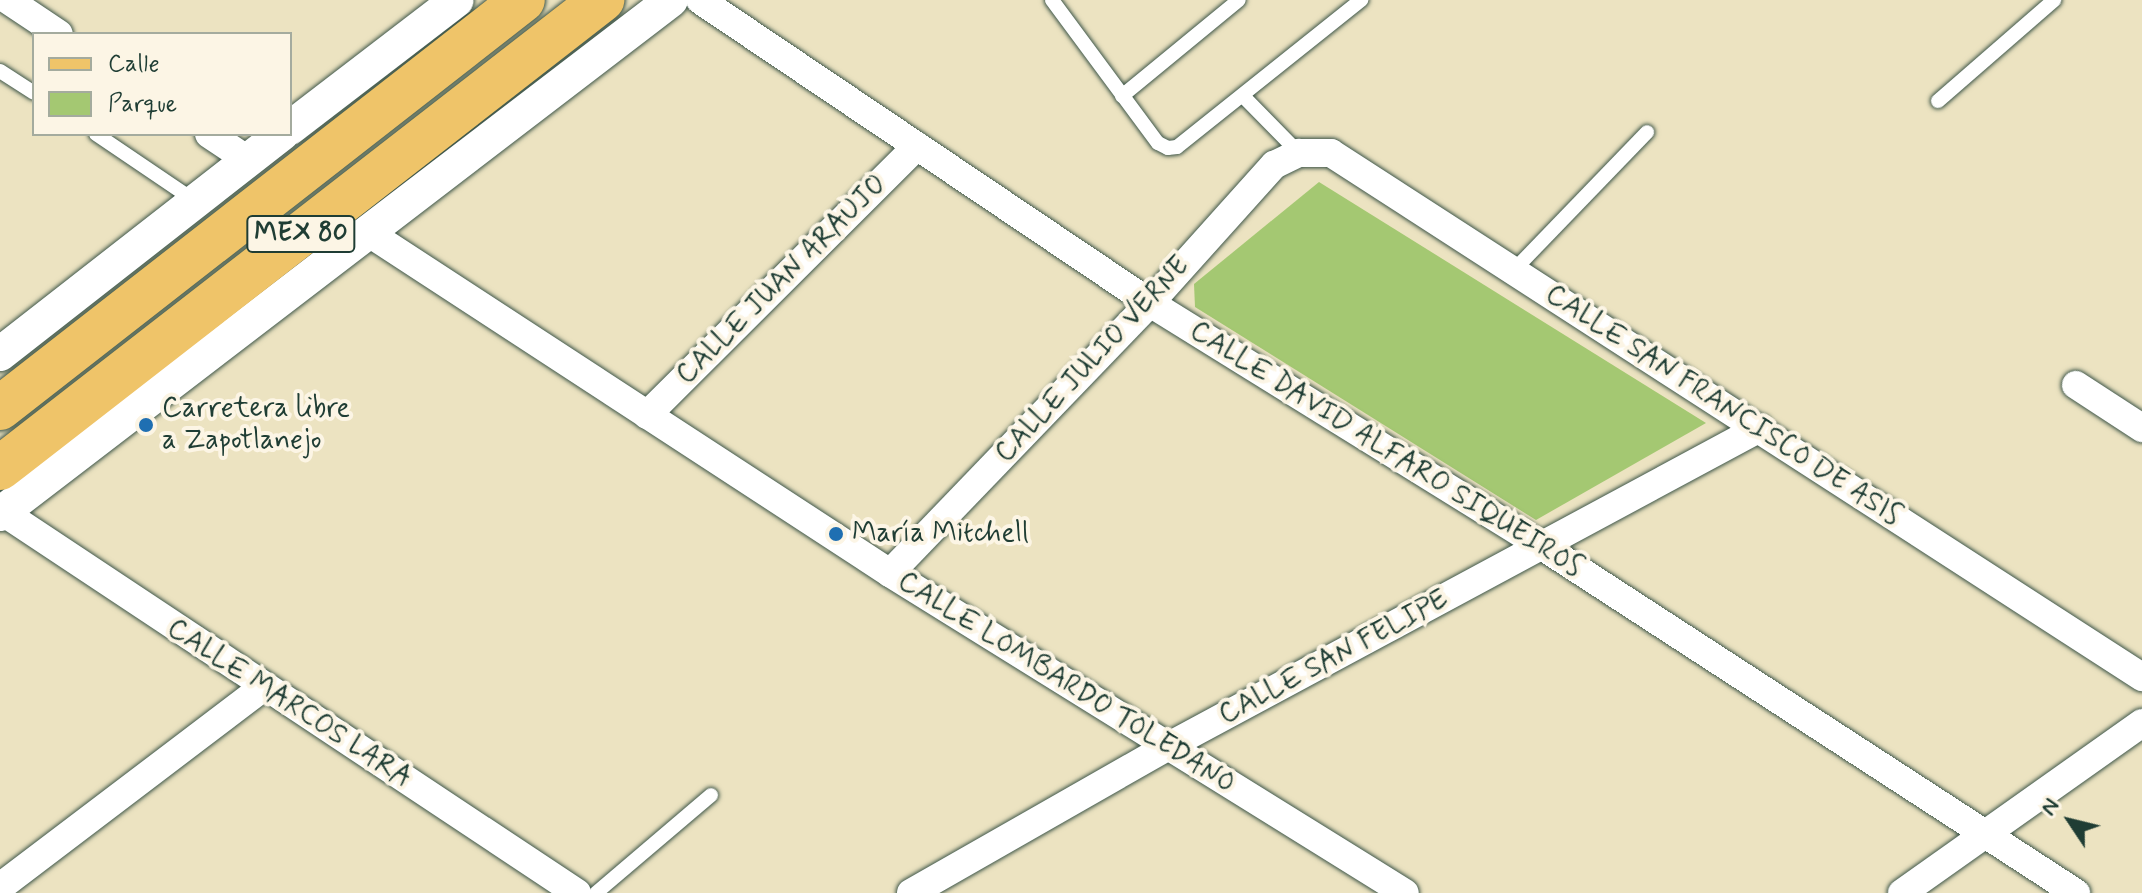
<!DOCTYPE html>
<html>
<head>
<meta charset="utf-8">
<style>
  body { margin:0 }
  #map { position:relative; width:2142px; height:893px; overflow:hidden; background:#ece3c1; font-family:Mynerve,sans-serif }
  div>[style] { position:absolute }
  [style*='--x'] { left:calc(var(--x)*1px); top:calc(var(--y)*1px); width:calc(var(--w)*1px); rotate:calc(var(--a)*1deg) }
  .green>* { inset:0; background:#a4c872 }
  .roads { filter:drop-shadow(0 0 2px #3e5649) drop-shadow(0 0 2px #3e5649) }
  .service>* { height:14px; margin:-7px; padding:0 7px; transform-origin:7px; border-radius:7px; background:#fff }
  .minor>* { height:28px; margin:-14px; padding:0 14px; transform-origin:14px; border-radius:14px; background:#fff }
  .tertiary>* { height:34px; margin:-17px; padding:0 17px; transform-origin:17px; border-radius:17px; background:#fff }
  .primary>* { height:44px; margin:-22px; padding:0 22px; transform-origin:22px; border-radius:22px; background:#efc469 }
  .dots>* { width:22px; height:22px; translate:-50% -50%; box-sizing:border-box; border:4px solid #fcf5e5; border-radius:50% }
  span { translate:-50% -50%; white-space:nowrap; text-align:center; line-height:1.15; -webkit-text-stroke:8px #fcf5e5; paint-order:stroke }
  .shield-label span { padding:2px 6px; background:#fcf5e5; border:2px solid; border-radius:6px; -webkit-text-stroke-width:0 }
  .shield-label { font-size:26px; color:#1f3d34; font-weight:700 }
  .street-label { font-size:28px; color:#1f3d34 }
  .poi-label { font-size:28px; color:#1f3d34 }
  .left { translate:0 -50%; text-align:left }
  .legend { position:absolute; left:32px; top:32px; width:260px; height:104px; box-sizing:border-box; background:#fcf5e5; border:2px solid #a4ab9e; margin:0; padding:10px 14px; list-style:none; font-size:24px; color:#1f3d34 }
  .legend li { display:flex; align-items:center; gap:16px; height:40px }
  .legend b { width:40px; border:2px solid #a4ab9e }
  .north { position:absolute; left:2030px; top:781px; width:80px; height:80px; -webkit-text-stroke:6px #fcf5e5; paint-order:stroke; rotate:305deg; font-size:22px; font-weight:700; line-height:32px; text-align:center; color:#1f3d34 }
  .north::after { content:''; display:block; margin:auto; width:28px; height:36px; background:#1f3d34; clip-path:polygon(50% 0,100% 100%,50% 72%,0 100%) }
</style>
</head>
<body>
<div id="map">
  <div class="green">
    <i style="clip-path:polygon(1319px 182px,1706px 423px,1536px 520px,1195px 307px,1194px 284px)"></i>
  </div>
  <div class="roads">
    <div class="service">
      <i style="--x:1052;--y:0;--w:178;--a:53.5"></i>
      <i style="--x:1158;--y:143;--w:11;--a:27"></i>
      <i style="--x:1168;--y:148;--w:9;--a:-6"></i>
      <i style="--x:1177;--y:147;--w:236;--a:-38.6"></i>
      <i style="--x:0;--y:71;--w:40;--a:32.9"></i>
      <i style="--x:1122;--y:96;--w:151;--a:-39.4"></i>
      <i style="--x:1243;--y:96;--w:80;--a:45.5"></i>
      <i style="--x:1938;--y:101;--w:154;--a:-41"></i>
      <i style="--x:96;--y:134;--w:120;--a:34.1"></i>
      <i style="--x:1513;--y:271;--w:193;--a:-46"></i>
      <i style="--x:596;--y:893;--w:151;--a:-40.4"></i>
    </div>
    <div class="minor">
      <i style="--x:8;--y:0;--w:61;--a:33.7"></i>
      <i style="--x:700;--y:0;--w:543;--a:33.95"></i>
      <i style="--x:1150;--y:303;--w:461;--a:31.8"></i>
      <i style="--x:1542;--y:546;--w:637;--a:33.02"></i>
      <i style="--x:209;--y:134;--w:47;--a:33.7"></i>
      <i style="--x:369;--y:233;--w:622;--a:33.13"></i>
      <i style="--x:890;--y:573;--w:606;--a:31.86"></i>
      <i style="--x:2076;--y:385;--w:79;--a:33.1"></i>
      <i style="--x:647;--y:415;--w:381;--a:-44.9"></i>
      <i style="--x:3;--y:512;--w:689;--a:33.57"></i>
      <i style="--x:890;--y:573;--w:375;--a:-46.1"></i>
      <i style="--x:1150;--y:303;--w:186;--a:-48.1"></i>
      <i style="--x:1274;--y:165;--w:28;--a:-26"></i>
      <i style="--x:1299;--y:153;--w:32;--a:0"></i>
      <i style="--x:1331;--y:153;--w:966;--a:32.87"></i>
      <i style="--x:0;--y:887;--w:329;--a:-37.2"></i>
      <i style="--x:911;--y:893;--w:295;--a:-29.7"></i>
      <i style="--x:1167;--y:747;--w:673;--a:-28.28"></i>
      <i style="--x:1902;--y:893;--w:294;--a:-35.3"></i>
    </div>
    <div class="tertiary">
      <i style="--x:290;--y:128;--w:210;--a:-37.5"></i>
      <i style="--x:0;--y:354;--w:358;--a:-38"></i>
      <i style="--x:0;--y:514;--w:845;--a:-37.45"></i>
    </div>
    <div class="primary">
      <i style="--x:0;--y:408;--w:663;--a:-37.96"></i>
      <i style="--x:0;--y:468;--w:763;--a:-37.86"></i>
    </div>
  </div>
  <div class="dots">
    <i style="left:146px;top:425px;background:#1f6fb2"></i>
    <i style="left:836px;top:534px;background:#1f6fb2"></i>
  </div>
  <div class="shield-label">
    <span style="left:301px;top:234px">MEX 80</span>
  </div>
  <div class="street-label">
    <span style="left:782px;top:280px;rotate:-45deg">CALLE JUAN ARAUJO</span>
    <span style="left:1093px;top:360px;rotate:-47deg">CALLE JULIO VERNE</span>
    <span style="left:1723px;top:406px;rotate:33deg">CALLE SAN FRANCISCO DE ASIS</span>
    <span style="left:1386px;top:450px;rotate:32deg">CALLE DAVID ALFARO SIQUEIROS</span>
    <span style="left:1334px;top:658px;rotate:-28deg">CALLE SAN FELIPE</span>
    <span style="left:1066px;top:683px;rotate:32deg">CALLE LOMBARDO TOLEDANO</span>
    <span style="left:289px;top:704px;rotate:33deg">CALLE MARCOS LARA</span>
  </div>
  <div class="poi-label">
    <span class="left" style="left:162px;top:425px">Carretera libre<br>a Zapotlanejo</span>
    <span class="left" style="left:852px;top:534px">María Mitchell</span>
  </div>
  <ul class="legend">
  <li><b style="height:10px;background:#efc469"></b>Calle</li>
  <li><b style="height:22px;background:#a4c872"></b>Parque</li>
  </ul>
  <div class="north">N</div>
</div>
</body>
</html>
